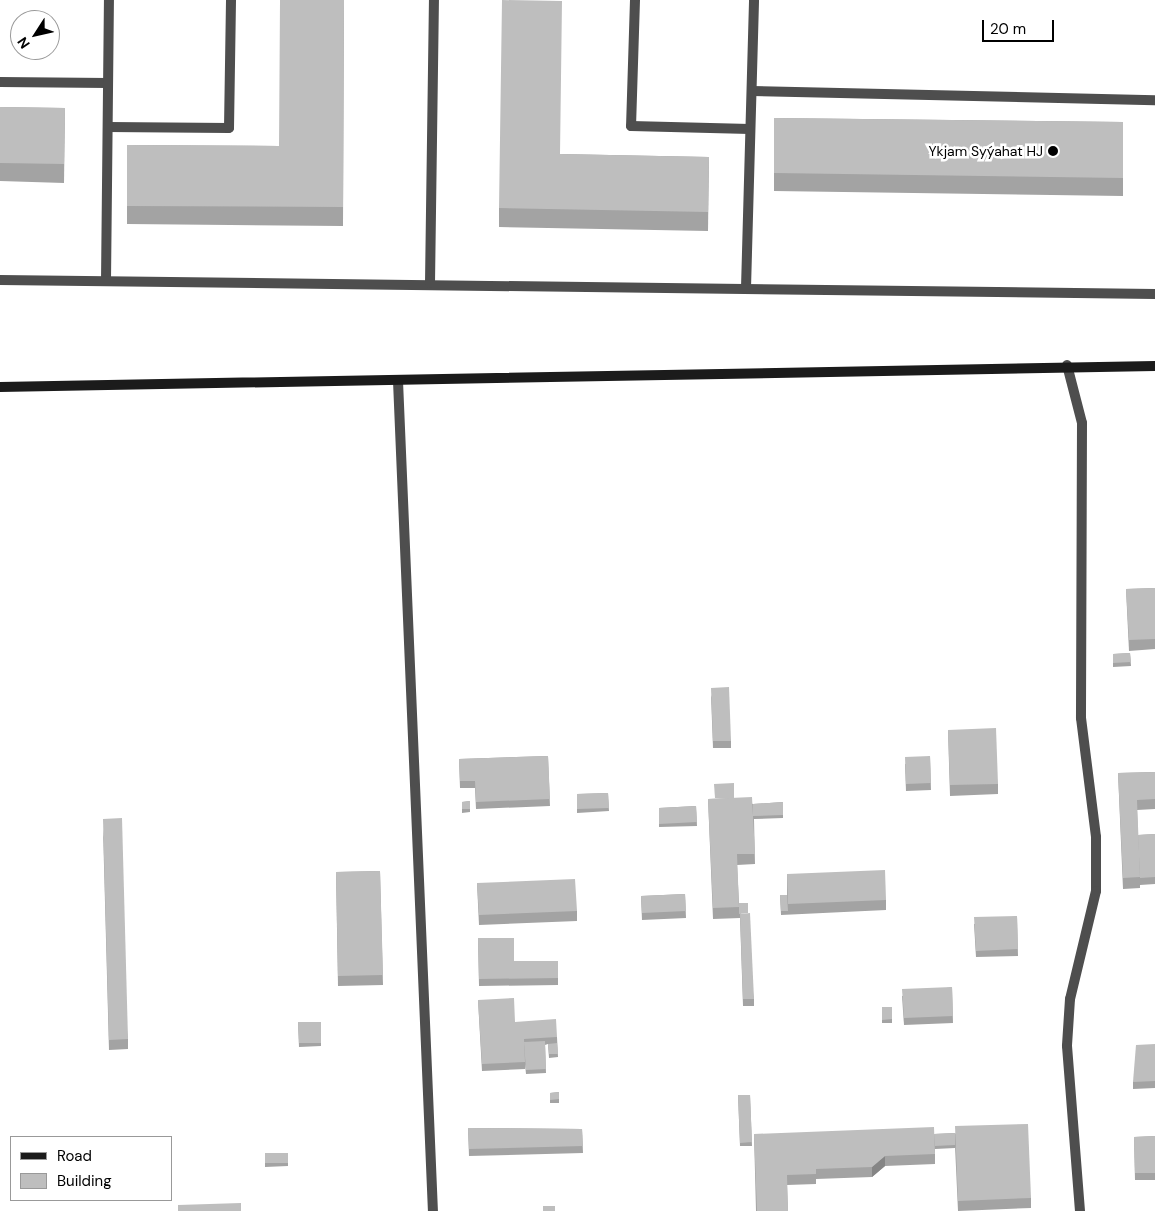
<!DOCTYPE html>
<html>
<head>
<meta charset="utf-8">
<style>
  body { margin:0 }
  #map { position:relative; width:1155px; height:1211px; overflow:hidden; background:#fff; font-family:"DM Sans",sans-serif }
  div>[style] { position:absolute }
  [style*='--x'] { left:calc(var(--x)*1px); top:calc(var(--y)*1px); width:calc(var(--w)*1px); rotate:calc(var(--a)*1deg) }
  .lane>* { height:10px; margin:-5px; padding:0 5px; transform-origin:5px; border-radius:5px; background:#4e4e4e }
  .street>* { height:10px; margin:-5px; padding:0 5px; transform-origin:5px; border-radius:5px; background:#4e4e4e }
  .secondary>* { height:10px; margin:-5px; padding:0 5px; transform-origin:5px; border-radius:5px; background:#1b1b1b }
  .wall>* { inset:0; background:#a3a3a3 }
  .shaded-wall>* { inset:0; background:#858585 }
  .building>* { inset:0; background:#bebebe }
  .dots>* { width:14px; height:14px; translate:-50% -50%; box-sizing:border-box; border:2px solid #fff; border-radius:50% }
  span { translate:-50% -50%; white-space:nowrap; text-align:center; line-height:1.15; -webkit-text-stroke:5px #fff; paint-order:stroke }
  .poi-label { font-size:14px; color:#000 }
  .right { translate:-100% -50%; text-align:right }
  .legend { position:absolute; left:10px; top:1136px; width:162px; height:65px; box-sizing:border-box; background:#fff; border:1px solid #999; margin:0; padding:6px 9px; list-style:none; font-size:15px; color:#000 }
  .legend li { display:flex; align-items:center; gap:10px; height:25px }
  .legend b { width:25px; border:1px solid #999 }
  .north { position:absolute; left:10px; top:10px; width:50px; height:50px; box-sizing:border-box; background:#fff; border:1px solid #999; border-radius:50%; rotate:235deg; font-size:14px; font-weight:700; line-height:20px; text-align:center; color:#000 }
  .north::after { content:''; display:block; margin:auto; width:18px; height:22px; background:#000; clip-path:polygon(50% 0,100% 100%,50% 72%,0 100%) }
  .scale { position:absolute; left:982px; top:20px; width:72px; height:22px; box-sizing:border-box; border:2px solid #000; border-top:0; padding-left:6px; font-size:15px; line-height:18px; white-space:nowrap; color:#000; -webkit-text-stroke:4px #fff; paint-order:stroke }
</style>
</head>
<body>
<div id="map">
  <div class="lane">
    <i style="--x:635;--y:0;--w:126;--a:91.8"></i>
    <i style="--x:631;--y:126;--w:119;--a:1.4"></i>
    <i style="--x:0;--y:82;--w:108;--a:0.5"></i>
    <i style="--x:752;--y:91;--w:403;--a:1.3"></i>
    <i style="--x:108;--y:127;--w:121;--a:0.5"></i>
    <i style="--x:229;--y:128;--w:128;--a:-89.1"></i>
    <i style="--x:106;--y:281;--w:281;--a:-89.4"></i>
    <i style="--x:746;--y:288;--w:288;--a:-88.4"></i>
    <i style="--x:1067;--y:365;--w:60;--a:75.5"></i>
    <i style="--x:1082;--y:423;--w:295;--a:90.2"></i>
    <i style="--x:1081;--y:718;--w:120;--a:82.8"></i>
    <i style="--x:1096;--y:837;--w:54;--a:90"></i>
    <i style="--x:1096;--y:891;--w:111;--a:103.5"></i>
    <i style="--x:1070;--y:999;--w:47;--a:93.7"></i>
    <i style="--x:1067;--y:1046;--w:166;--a:85.5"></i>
  </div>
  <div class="street">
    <i style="--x:0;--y:280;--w:1155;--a:0.69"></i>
    <i style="--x:430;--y:283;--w:283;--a:-89.2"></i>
    <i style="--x:398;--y:381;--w:831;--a:87.59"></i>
  </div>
  <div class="secondary">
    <i style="--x:0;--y:387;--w:1155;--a:-1.04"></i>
  </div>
  <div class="wall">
    <i style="clip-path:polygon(344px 0,343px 226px,127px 224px,127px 145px,279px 146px)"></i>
    <i style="clip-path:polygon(0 107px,65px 108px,64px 183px,0 181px)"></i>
    <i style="clip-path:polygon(774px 118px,1123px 122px,1123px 196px,774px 191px)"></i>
    <i style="clip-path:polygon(560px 154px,709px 157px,708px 231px,499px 227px,499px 208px)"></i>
    <i style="clip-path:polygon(1155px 588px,1155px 649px,1129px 651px,1126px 589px)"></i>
    <i style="clip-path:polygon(1130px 653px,1131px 666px,1113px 667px,1113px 654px)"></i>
    <i style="clip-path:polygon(711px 695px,731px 741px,731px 748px,713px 748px)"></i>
    <i style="clip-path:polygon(948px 730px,998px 784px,998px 794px,950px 796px)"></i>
    <i style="clip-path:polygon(548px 756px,550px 806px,476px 809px,475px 788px,460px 788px,459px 759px)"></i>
    <i style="clip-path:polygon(930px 756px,931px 790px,906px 791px,905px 764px)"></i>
    <i style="clip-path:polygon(1155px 772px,1155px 809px,1137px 810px,1138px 835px,1155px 834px,1155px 884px,1140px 885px,1140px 888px,1123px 889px,1118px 773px)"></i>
    <i style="clip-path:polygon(608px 793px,609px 811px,577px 813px,577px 794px)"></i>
    <i style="clip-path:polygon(734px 798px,753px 804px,783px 802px,783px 818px,754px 819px,755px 864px,737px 865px,739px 903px,754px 999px,754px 1006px,743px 1006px,740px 918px,713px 919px,708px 799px)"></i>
    <i style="clip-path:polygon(470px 801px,470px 812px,462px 813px,462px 802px)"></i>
    <i style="clip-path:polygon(696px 806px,697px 826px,659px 827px,659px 808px)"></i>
    <i style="clip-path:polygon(103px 829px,128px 1039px,128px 1049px,109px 1050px)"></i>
    <i style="clip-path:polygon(380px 871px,383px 985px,338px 986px,336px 872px)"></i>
    <i style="clip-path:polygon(787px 874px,886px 900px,886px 910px,781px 915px,780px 895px,787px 895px)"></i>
    <i style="clip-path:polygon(477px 883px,577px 911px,577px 921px,479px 925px)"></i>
    <i style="clip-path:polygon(685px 894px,686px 918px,642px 920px,641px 896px)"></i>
    <i style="clip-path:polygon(1017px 916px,1018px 956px,976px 957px,974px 924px)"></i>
    <i style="clip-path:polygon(478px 938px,514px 961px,558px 961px,558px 985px,479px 986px)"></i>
    <i style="clip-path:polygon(952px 987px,953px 1023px,904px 1025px,902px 996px)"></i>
    <i style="clip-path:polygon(478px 1000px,515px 1022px,557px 1037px,558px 1057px,549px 1058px,548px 1044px,545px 1045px,546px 1073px,526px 1074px,525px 1064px,525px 1069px,482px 1071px)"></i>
    <i style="clip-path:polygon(882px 1007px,892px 1007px,892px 1023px,882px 1023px)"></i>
    <i style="clip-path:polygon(298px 1022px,321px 1022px,321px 1046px,299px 1047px)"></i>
    <i style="clip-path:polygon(1155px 1044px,1155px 1088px,1133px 1089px,1133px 1082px)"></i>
    <i style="clip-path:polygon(559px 1092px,559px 1103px,550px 1103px,550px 1093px)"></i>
    <i style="clip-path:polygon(738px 1095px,750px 1095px,752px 1146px,740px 1146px)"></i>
    <i style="clip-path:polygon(468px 1128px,582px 1129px,583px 1153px,469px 1156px)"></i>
    <i style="clip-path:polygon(955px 1133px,1031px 1198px,1031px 1208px,958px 1211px,955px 1146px,955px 1148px,935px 1149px,935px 1164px,885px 1166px,872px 1177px,816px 1179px,816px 1184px,787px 1185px,788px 1211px,756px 1211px,754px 1134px,934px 1134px)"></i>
    <i style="clip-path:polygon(1155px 1136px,1155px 1180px,1135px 1180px,1134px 1137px)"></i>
    <i style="clip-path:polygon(265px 1153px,288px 1153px,288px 1166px,265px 1167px)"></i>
  </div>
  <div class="shaded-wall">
    <i style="clip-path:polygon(885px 1156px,885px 1166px,872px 1177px,872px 1167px)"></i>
  </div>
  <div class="building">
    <i style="clip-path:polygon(280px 0,344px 0,343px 207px,127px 206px,127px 145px,279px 146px)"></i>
    <i style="clip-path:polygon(502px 0,562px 1px,560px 154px,709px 157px,708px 212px,499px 208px)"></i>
    <i style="clip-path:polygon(0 107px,65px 108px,64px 164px,0 163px)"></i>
    <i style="clip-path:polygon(774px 118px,1123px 122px,1123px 178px,774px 173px)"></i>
    <i style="clip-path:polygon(1155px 588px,1155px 639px,1129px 640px,1126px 589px)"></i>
    <i style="clip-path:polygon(1130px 653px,1131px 662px,1113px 663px,1113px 654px)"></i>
    <i style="clip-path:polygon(729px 687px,731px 741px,713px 741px,711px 688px)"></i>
    <i style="clip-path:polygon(996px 728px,998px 784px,950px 785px,948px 730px)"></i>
    <i style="clip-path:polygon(548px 756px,550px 799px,476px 802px,475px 781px,460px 781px,459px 759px)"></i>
    <i style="clip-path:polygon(930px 756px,931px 783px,906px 784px,905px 757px)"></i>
    <i style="clip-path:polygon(1155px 772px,1155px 799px,1137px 800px,1140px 877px,1123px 878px,1118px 773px)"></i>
    <i style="clip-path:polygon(734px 783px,734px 798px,715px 798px,714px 784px)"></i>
    <i style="clip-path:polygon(608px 793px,609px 808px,577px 809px,577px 794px)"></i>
    <i style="clip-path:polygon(752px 797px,755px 854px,737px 854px,739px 907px,713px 908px,708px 799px)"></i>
    <i style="clip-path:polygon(470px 801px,470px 809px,462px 809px,462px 802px)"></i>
    <i style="clip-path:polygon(783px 802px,783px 815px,753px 816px,753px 804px)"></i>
    <i style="clip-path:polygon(696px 806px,697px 822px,659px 824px,659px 808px)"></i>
    <i style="clip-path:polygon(122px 818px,128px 1039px,109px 1040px,103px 819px)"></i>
    <i style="clip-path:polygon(1155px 834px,1155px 877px,1140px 878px,1138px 835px)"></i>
    <i style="clip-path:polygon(885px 870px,886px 900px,788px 904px,787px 874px)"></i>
    <i style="clip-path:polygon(380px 871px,383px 975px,338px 976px,336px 872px)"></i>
    <i style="clip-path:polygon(575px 879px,577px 911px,479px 915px,477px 883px)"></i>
    <i style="clip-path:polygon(685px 894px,686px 911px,642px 913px,641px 896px)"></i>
    <i style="clip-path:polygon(780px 895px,787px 895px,788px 911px,781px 911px)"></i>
    <i style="clip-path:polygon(739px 903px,748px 903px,748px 913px,739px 914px)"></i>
    <i style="clip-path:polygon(750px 913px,754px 999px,743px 999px,740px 914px)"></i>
    <i style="clip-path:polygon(1017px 916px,1018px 949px,976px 951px,974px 917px)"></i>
    <i style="clip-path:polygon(478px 938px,514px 938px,514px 961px,558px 961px,558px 978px,479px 979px)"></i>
    <i style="clip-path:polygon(952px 987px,953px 1016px,904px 1018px,902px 989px)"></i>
    <i style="clip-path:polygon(514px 998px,515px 1022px,556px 1019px,557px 1037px,524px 1039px,525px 1062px,482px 1064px,478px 1000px)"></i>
    <i style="clip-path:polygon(882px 1007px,892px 1007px,892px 1019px,882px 1020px)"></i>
    <i style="clip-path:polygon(298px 1022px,321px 1022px,321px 1043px,299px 1043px)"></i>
    <i style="clip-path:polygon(545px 1041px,546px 1069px,526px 1070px,524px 1042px)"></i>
    <i style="clip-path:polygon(557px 1043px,558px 1054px,549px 1054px,548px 1044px)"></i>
    <i style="clip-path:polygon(1155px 1044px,1155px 1081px,1133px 1082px,1136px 1045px)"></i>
    <i style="clip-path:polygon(559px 1092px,559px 1099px,550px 1100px,550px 1093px)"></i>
    <i style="clip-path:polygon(738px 1095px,750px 1095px,752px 1142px,740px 1143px)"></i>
    <i style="clip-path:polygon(1028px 1124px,1031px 1198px,958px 1201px,955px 1126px)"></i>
    <i style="clip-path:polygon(934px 1127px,935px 1154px,885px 1156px,872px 1167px,816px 1169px,816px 1174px,787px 1175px,788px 1211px,757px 1211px,754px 1134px)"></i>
    <i style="clip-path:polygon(468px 1128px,582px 1129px,583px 1146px,469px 1149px)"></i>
    <i style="clip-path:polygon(955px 1133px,955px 1145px,935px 1146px,934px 1134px)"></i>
    <i style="clip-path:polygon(1155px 1136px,1155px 1173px,1135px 1173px,1134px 1137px)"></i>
    <i style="clip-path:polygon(265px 1153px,288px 1153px,288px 1163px,265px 1163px)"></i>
    <i style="clip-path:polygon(241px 1203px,241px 1211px,178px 1211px,178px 1205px)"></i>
    <i style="clip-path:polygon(543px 1206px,555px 1206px,555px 1211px,543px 1211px)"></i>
  </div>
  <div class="dots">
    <i style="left:1053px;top:151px;background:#000"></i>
  </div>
  <div class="poi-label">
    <span class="right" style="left:1043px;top:151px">Ykjam Syýahat HJ</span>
  </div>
  <ul class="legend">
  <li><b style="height:6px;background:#1b1b1b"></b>Road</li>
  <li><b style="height:14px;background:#bebebe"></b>Building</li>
  </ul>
  <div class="north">N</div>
  <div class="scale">20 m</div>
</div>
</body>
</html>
